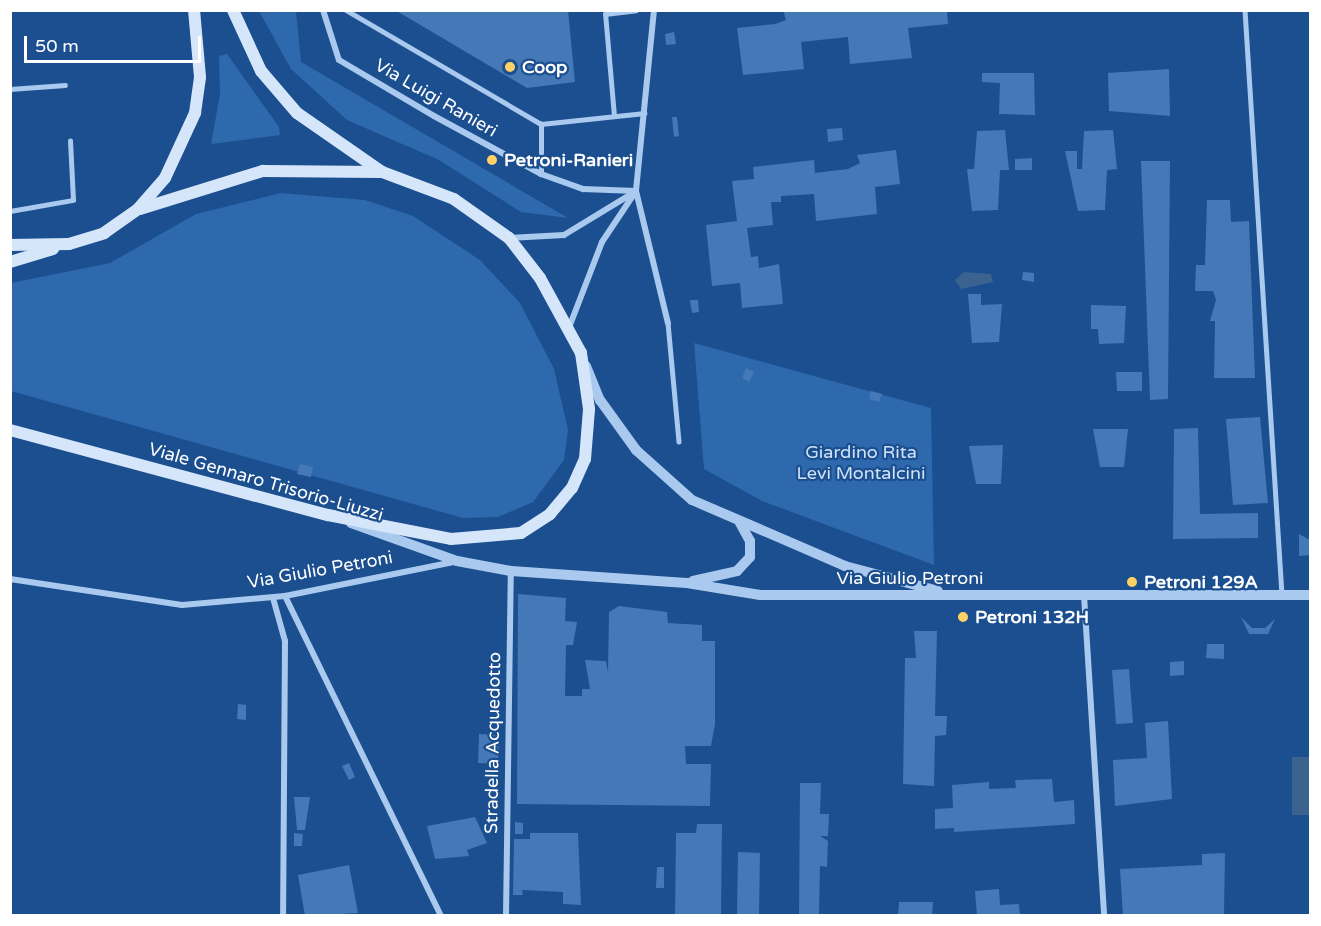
<!DOCTYPE html>
<html>
<head>
<meta charset="utf-8">
<style>
  body { margin:0 }
  #map { position:relative; width:1321px; height:926px; overflow:hidden; background:#1b4f8f; font-family:"Varela Round",sans-serif }
  div>[style] { position:absolute }
  [style*='--x'] { left:calc(var(--x)*1px); top:calc(var(--y)*1px); width:calc(var(--w)*1px); rotate:calc(var(--a)*1deg) }
  .green>* { inset:0; background:#2e69ad }
  .water>* { inset:0; background:#3c6290 }
  .building>* { inset:0; background:#4478b7 }
  .service>* { height:4.5px; margin:-2.25px; padding:0 2.25px; transform-origin:2.25px; border-radius:2.25px; background:#a9c9ee }
  .minor>* { height:6px; margin:-3px; padding:0 3px; transform-origin:3px; border-radius:3px; background:#a9c9ee }
  .tertiary>* { height:10px; margin:-5px; padding:0 5px; transform-origin:5px; border-radius:5px; background:#a9c9ee }
  .secondary>* { height:12px; margin:-6px; padding:0 6px; transform-origin:6px; border-radius:6px; background:#d6e6fa }
  .dots>* { width:16px; height:16px; translate:-50% -50%; box-sizing:border-box; border:3px solid #1b4f8f; border-radius:50% }
  span { translate:-50% -50%; white-space:nowrap; text-align:center; line-height:1.15; -webkit-text-stroke:4.5px #1b4f8f; paint-order:stroke }
  .poi-label { font-size:18px; color:#fff; font-weight:700 }
  .left { translate:0 -50%; text-align:left }
  .street-label { font-size:18px; color:#fff }
  .park-label { font-size:18px; color:#cfe3fa }
  .frame { position:absolute; inset:0; border:12px solid #fff; pointer-events:none }
  .scale { position:absolute; left:24px; top:36px; width:177px; height:27px; box-sizing:border-box; border:3px solid #fff; border-top:0; padding-left:8px; font-size:18px; line-height:21px; white-space:nowrap; color:#fff; -webkit-text-stroke:4px #1b4f8f; paint-order:stroke }
</style>
</head>
<body>
<div id="map">
  <div class="green">
    <i style="clip-path:polygon(259px 11px,296px 11px,301px 62px,568px 218px,521px 212px,439px 160px,347px 120px,291px 69px)"></i>
    <i style="clip-path:polygon(227px 54px,279px 127px,280px 135px,211px 144px,220px 94px,219px 56px)"></i>
    <i style="clip-path:polygon(281px 193px,365px 200px,413px 216px,480px 260px,520px 303px,554px 369px,568px 430px,564px 460px,533px 502px,498px 517px,463px 518px,11px 391px,11px 283px,110px 263px,196px 214px)"></i>
    <i style="clip-path:polygon(694px 343px,931px 408px,934px 565px,762px 501px,704px 469px)"></i>
  </div>
  <div class="water">
    <i style="clip-path:polygon(964px 272px,991px 274px,993px 282px,961px 289px,955px 280px)"></i>
    <i style="clip-path:polygon(1292px 757px,1310px 757px,1310px 815px,1292px 815px)"></i>
  </div>
  <div class="building">
    <i style="clip-path:polygon(395px 10px,568px 10px,575px 82px,527px 88px)"></i>
    <i style="clip-path:polygon(783px 10px,947px 10px,948px 24px,908px 28px,912px 58px,850px 64px,848px 37px,801px 42px,804px 69px,743px 75px,737px 28px,775px 24px,786px 20px)"></i>
    <i style="clip-path:polygon(674px 32px,676px 44px,666px 45px,665px 34px)"></i>
    <i style="clip-path:polygon(1169px 69px,1170px 116px,1109px 111px,1108px 73px)"></i>
    <i style="clip-path:polygon(982px 73px,1034px 73px,1035px 115px,999px 114px,1000px 83px,982px 82px)"></i>
    <i style="clip-path:polygon(672px 117px,677px 117px,679px 136px,674px 137px)"></i>
    <i style="clip-path:polygon(842px 128px,843px 140px,828px 142px,827px 129px)"></i>
    <i style="clip-path:polygon(1005px 130px,1009px 170px,1000px 170px,998px 210px,972px 211px,967px 169px,974px 169px,977px 131px)"></i>
    <i style="clip-path:polygon(1113px 130px,1117px 169px,1107px 170px,1105px 210px,1078px 211px,1065px 151px,1077px 151px,1077px 169px,1082px 169px,1084px 131px)"></i>
    <i style="clip-path:polygon(896px 150px,900px 184px,875px 187px,877px 214px,816px 221px,814px 194px,781px 196px,781px 202px,771px 202px,773px 225px,747px 228px,751px 257px,758px 256px,759px 268px,779px 264px,783px 304px,742px 308px,740px 283px,712px 286px,706px 225px,737px 221px,732px 181px,754px 179px,753px 167px,814px 160px,815px 173px,848px 169px,860px 163px,857px 155px)"></i>
    <i style="clip-path:polygon(1032px 158px,1032px 170px,1015px 170px,1015px 159px)"></i>
    <i style="clip-path:polygon(1141px 161px,1170px 161px,1168px 399px,1150px 400px)"></i>
    <i style="clip-path:polygon(1207px 200px,1230px 200px,1231px 222px,1249px 221px,1255px 378px,1214px 378px,1215px 321px,1210px 321px,1216px 300px,1213px 291px,1195px 291px,1196px 265px,1205px 265px)"></i>
    <i style="clip-path:polygon(1023px 272px,1034px 273px,1034px 282px,1022px 280px)"></i>
    <i style="clip-path:polygon(968px 294px,981px 294px,981px 305px,1002px 304px,999px 342px,972px 343px)"></i>
    <i style="clip-path:polygon(690px 300px,698px 300px,699px 312px,692px 313px)"></i>
    <i style="clip-path:polygon(1091px 305px,1126px 306px,1124px 343px,1099px 344px,1098px 329px,1091px 329px)"></i>
    <i style="clip-path:polygon(746px 368px,754px 372px,749px 382px,742px 378px)"></i>
    <i style="clip-path:polygon(1116px 372px,1142px 372px,1142px 391px,1117px 391px)"></i>
    <i style="clip-path:polygon(871px 391px,882px 394px,879px 402px,869px 399px)"></i>
    <i style="clip-path:polygon(1260px 417px,1268px 503px,1233px 505px,1226px 419px)"></i>
    <i style="clip-path:polygon(1198px 428px,1200px 514px,1258px 513px,1258px 538px,1173px 539px,1174px 429px)"></i>
    <i style="clip-path:polygon(1093px 429px,1128px 429px,1124px 467px,1100px 467px)"></i>
    <i style="clip-path:polygon(1003px 445px,1001px 484px,976px 484px,969px 446px)"></i>
    <i style="clip-path:polygon(300px 464px,313px 467px,311px 477px,297px 474px)"></i>
    <i style="clip-path:polygon(1299px 534px,1310px 540px,1310px 555px,1299px 556px)"></i>
    <i style="clip-path:polygon(518px 594px,566px 598px,565px 621px,577px 622px,573px 645px,566px 645px,565px 696px,582px 696px,582px 689px,590px 689px,585px 660px,606px 661px,608px 672px,609px 612px,619px 606px,667px 612px,668px 623px,702px 625px,702px 641px,715px 641px,715px 724px,711px 746px,685px 746px,686px 764px,711px 764px,710px 806px,517px 804px)"></i>
    <i style="clip-path:polygon(1241px 617px,1252px 628px,1265px 628px,1275px 619px,1268px 634px,1249px 634px)"></i>
    <i style="clip-path:polygon(914px 631px,937px 631px,935px 716px,947px 716px,946px 735px,935px 736px,934px 786px,903px 784px,905px 658px,916px 658px)"></i>
    <i style="clip-path:polygon(1207px 644px,1224px 644px,1224px 659px,1206px 658px)"></i>
    <i style="clip-path:polygon(1184px 661px,1184px 675px,1170px 676px,1170px 662px)"></i>
    <i style="clip-path:polygon(1129px 669px,1133px 723px,1116px 724px,1112px 670px)"></i>
    <i style="clip-path:polygon(238px 704px,246px 705px,246px 720px,237px 719px)"></i>
    <i style="clip-path:polygon(1168px 721px,1172px 799px,1115px 806px,1113px 760px,1147px 758px,1145px 723px)"></i>
    <i style="clip-path:polygon(479px 734px,499px 735px,498px 764px,478px 763px)"></i>
    <i style="clip-path:polygon(349px 763px,355px 777px,349px 780px,342px 766px)"></i>
    <i style="clip-path:polygon(1052px 779px,1054px 802px,1074px 800px,1075px 824px,954px 832px,954px 828px,935px 829px,935px 809px,953px 808px,952px 785px,989px 782px,989px 789px,1016px 788px,1015px 780px)"></i>
    <i style="clip-path:polygon(800px 783px,821px 783px,820px 814px,829px 814px,828px 836px,820px 836px,828px 841px,827px 867px,820px 866px,819px 916px,799px 916px)"></i>
    <i style="clip-path:polygon(294px 797px,310px 797px,305px 830px,297px 830px)"></i>
    <i style="clip-path:polygon(475px 817px,487px 843px,467px 850px,469px 856px,435px 859px,427px 826px)"></i>
    <i style="clip-path:polygon(515px 822px,523px 823px,523px 834px,515px 834px)"></i>
    <i style="clip-path:polygon(697px 824px,722px 824px,721px 916px,675px 916px,676px 833px,696px 833px)"></i>
    <i style="clip-path:polygon(294px 833px,303px 834px,302px 846px,294px 846px)"></i>
    <i style="clip-path:polygon(530px 833px,578px 833px,581px 905px,563px 904px,563px 892px,522px 890px,523px 895px,513px 895px,514px 839px,530px 839px)"></i>
    <i style="clip-path:polygon(738px 852px,760px 853px,759px 916px,737px 916px)"></i>
    <i style="clip-path:polygon(1225px 853px,1224px 916px,1123px 916px,1120px 869px,1202px 865px,1202px 854px)"></i>
    <i style="clip-path:polygon(349px 865px,358px 913px,305px 916px,298px 875px)"></i>
    <i style="clip-path:polygon(657px 867px,664px 867px,664px 888px,656px 888px)"></i>
    <i style="clip-path:polygon(999px 889px,1000px 905px,1019px 904px,1020px 916px,977px 916px,975px 891px)"></i>
    <i style="clip-path:polygon(899px 902px,933px 902px,932px 916px,898px 916px)"></i>
  </div>
  <div class="service">
    <i style="--x:346;--y:10;--w:226;--a:30.3"></i>
    <i style="--x:541;--y:124;--w:104;--a:-6.1"></i>
    <i style="--x:1245;--y:10;--w:586;--a:86.38"></i>
    <i style="--x:10;--y:89;--w:55;--a:-4.2"></i>
    <i style="--x:614;--y:116;--w:102;--a:-95"></i>
    <i style="--x:605;--y:14;--w:31;--a:-7"></i>
    <i style="--x:541;--y:174;--w:50;--a:-90"></i>
    <i style="--x:10;--y:211;--w:64;--a:-9.9"></i>
    <i style="--x:73;--y:200;--w:59;--a:-92.9"></i>
    <i style="--x:668;--y:323;--w:119;--a:84.7"></i>
  </div>
  <div class="minor">
    <i style="--x:323;--y:10;--w:52;--a:72.3"></i>
    <i style="--x:339;--y:60;--w:110;--a:30.5"></i>
    <i style="--x:434;--y:116;--w:122;--a:28.5"></i>
    <i style="--x:541;--y:174;--w:45;--a:19.7"></i>
    <i style="--x:583;--y:189;--w:53;--a:2.2"></i>
    <i style="--x:654;--y:10;--w:182;--a:95.7"></i>
    <i style="--x:636;--y:191;--w:136;--a:76.4"></i>
    <i style="--x:509;--y:238;--w:55;--a:-3.1"></i>
    <i style="--x:564;--y:235;--w:81;--a:-31.3"></i>
    <i style="--x:570;--y:325;--w:89;--a:-68.9"></i>
    <i style="--x:602;--y:242;--w:61;--a:-56.3"></i>
    <i style="--x:10;--y:579;--w:174;--a:8.6"></i>
    <i style="--x:182;--y:605;--w:103;--a:-5"></i>
    <i style="--x:285;--y:596;--w:172;--a:-11.4"></i>
    <i style="--x:1084;--y:595;--w:322;--a:86.4"></i>
    <i style="--x:285;--y:596;--w:356;--a:64"></i>
    <i style="--x:273;--y:598;--w:45;--a:74.4"></i>
    <i style="--x:285;--y:641;--w:275;--a:90.4"></i>
    <i style="--x:506;--y:916;--w:345;--a:-89.2"></i>
  </div>
  <div class="tertiary">
    <i style="--x:586;--y:366;--w:37;--a:68"></i>
    <i style="--x:600;--y:400;--w:62;--a:54.2"></i>
    <i style="--x:636;--y:450;--w:75;--a:41.8"></i>
    <i style="--x:692;--y:500;--w:167;--a:23.3"></i>
    <i style="--x:845;--y:566;--w:96;--a:15"></i>
    <i style="--x:351;--y:523;--w:113;--a:19.7"></i>
    <i style="--x:457;--y:561;--w:55;--a:10.5"></i>
    <i style="--x:511;--y:571;--w:176;--a:3.9"></i>
    <i style="--x:687;--y:583;--w:74;--a:9.3"></i>
    <i style="--x:760;--y:595;--w:550;--a:0"></i>
    <i style="--x:693;--y:581;--w:45;--a:-12.8"></i>
    <i style="--x:737;--y:571;--w:19;--a:-47"></i>
    <i style="--x:750;--y:557;--w:16;--a:-90"></i>
    <i style="--x:750;--y:541;--w:21;--a:-119"></i>
  </div>
  <div class="secondary">
    <i style="--x:140;--y:209;--w:129;--a:-17.2"></i>
    <i style="--x:263;--y:171;--w:117;--a:0.5"></i>
    <i style="--x:10;--y:245;--w:59;--a:-1"></i>
    <i style="--x:69;--y:244;--w:37;--a:-17"></i>
    <i style="--x:104;--y:233;--w:42;--a:-35.2"></i>
    <i style="--x:138;--y:209;--w:41;--a:-48.9"></i>
    <i style="--x:165;--y:178;--w:72;--a:-65.2"></i>
    <i style="--x:195;--y:113;--w:36;--a:-82"></i>
    <i style="--x:200;--y:77;--w:67;--a:-95.1"></i>
    <i style="--x:10;--y:262;--w:45;--a:-16.8"></i>
    <i style="--x:10;--y:430;--w:329;--a:15"></i>
    <i style="--x:328;--y:515;--w:125;--a:11"></i>
    <i style="--x:451;--y:539;--w:70;--a:-4.9"></i>
    <i style="--x:521;--y:533;--w:35;--a:-33"></i>
    <i style="--x:550;--y:514;--w:34;--a:-50"></i>
    <i style="--x:572;--y:488;--w:32;--a:-66"></i>
    <i style="--x:585;--y:459;--w:50;--a:-85.4"></i>
    <i style="--x:589;--y:409;--w:57;--a:-98.1"></i>
    <i style="--x:581;--y:353;--w:85;--a:-118.7"></i>
    <i style="--x:540;--y:278;--w:51;--a:-127.8"></i>
    <i style="--x:509;--y:238;--w:67;--a:-144.7"></i>
    <i style="--x:454;--y:199;--w:77;--a:-159.4"></i>
    <i style="--x:382;--y:172;--w:103;--a:-145.2"></i>
    <i style="--x:297;--y:113;--w:55;--a:-130.6"></i>
    <i style="--x:261;--y:71;--w:67;--a:-114.7"></i>
  </div>
  <div class="dots">
    <i style="left:510px;top:67px;background:#ffd166"></i>
    <i style="left:492px;top:160px;background:#ffd166"></i>
    <i style="left:1132px;top:582px;background:#ffd166"></i>
    <i style="left:963px;top:617px;background:#ffd166"></i>
  </div>
  <div class="poi-label">
    <span class="left" style="left:522px;top:67px">Coop</span>
    <span class="left" style="left:504px;top:160px">Petroni-Ranieri</span>
    <span class="left" style="left:1144px;top:582px">Petroni 129A</span>
    <span class="left" style="left:975px;top:617px">Petroni 132H</span>
  </div>
  <div class="street-label">
    <span style="left:436px;top:98px;rotate:30deg">Via Luigi Ranieri</span>
    <span style="left:266px;top:482px;rotate:16deg">Viale Gennaro Trisorio-Liuzzi</span>
    <span style="left:320px;top:570px;rotate:-10deg">Via Giulio Petroni</span>
    <span style="left:910px;top:578px">Via Giulio Petroni</span>
    <span style="left:493px;top:743px;rotate:-89deg">Stradella Acquedotto</span>
  </div>
  <div class="park-label">
    <span style="left:861px;top:463px">Giardino Rita<br>Levi Montalcini</span>
  </div>
  <div class="frame"></div>
  <div class="scale">50 m</div>
</div>
</body>
</html>
